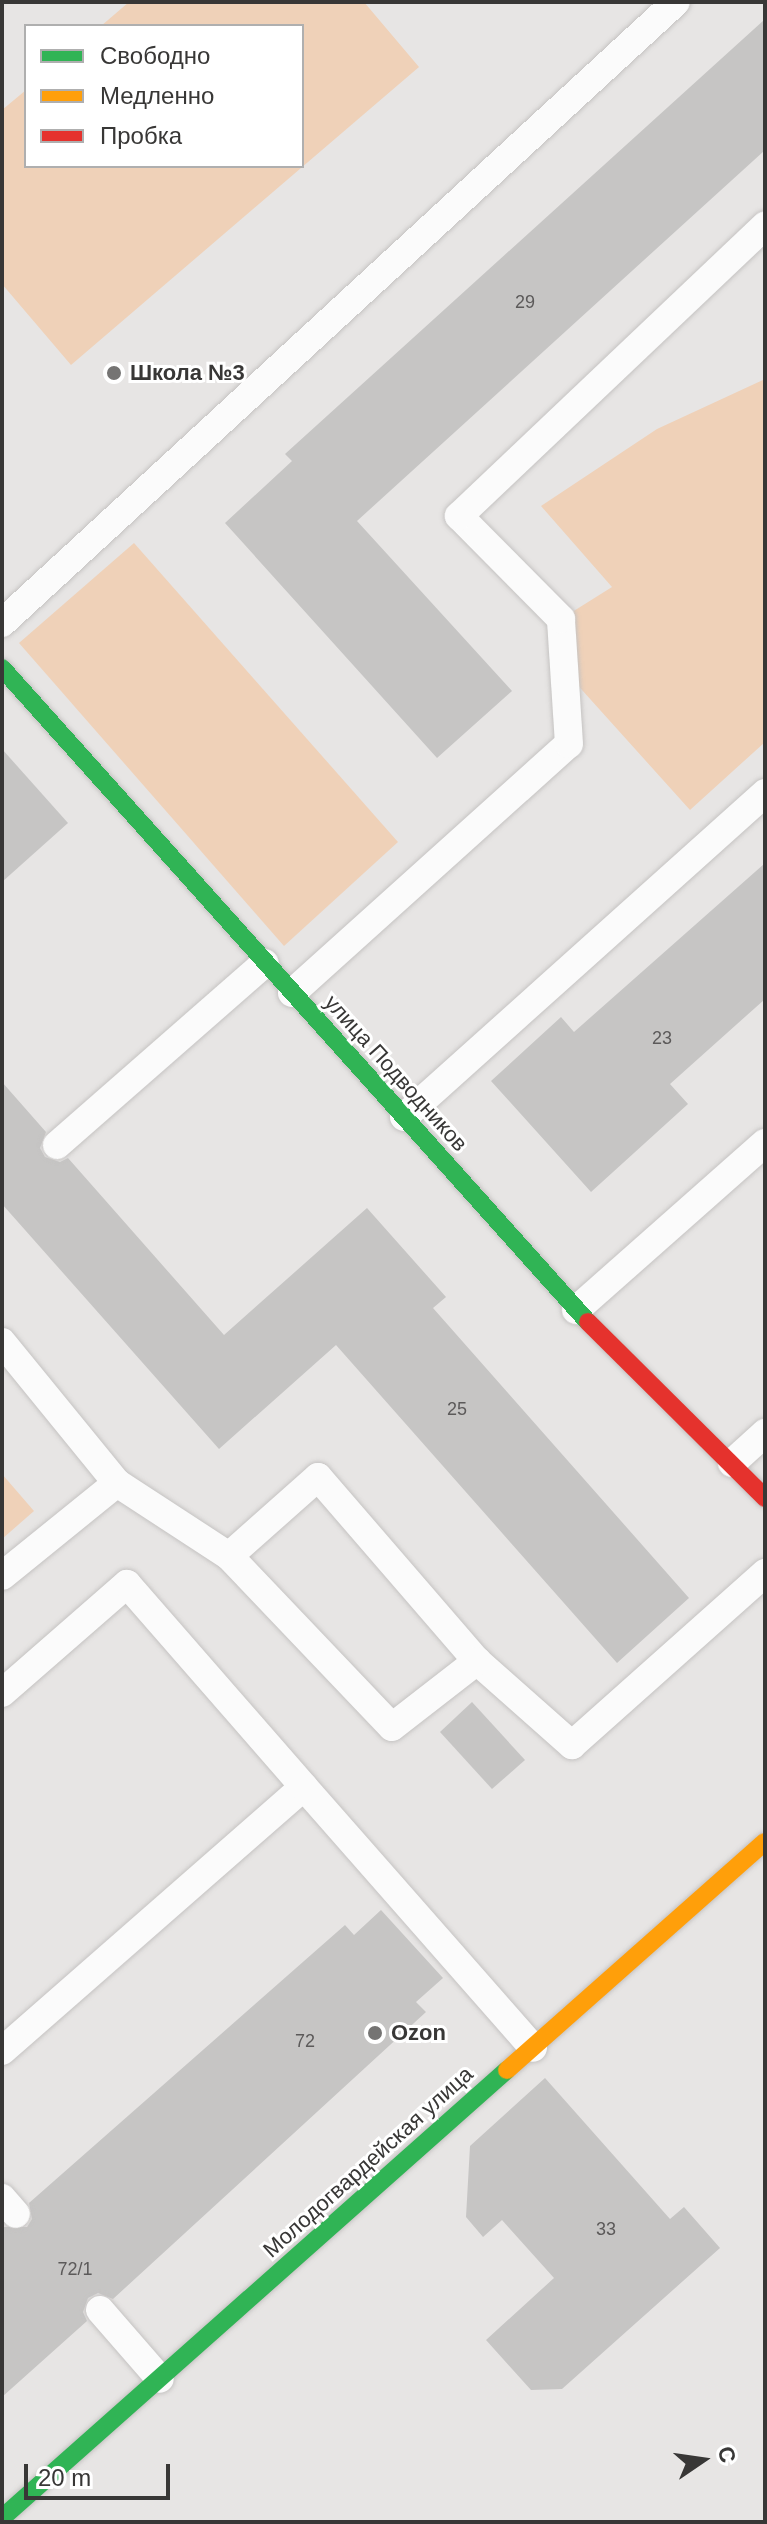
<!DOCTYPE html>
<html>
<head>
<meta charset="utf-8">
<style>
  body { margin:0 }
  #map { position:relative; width:767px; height:2524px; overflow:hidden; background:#e7e5e4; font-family:Arial,sans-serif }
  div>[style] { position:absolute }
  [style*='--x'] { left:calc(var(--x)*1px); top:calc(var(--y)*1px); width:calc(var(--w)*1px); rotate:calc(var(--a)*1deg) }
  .green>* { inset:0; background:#efd1b8 }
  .building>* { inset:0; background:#c6c5c4 }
  .roads { filter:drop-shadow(0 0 2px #c5c3c2) drop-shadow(0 0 2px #c5c3c2) }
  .lane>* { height:28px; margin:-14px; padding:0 14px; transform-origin:14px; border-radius:14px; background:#fbfbfb }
  .fast>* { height:18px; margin:-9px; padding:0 9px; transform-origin:9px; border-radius:9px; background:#30b455 }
  .slow>* { height:18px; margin:-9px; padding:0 9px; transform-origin:9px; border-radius:9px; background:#ff9f0a }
  .jam>* { height:18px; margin:-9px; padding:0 9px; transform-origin:9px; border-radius:9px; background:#e5322d }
  .dots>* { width:22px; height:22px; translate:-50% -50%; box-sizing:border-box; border:4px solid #fff; border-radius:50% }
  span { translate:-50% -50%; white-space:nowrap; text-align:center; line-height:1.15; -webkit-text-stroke:6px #fff; paint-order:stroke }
  .number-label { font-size:18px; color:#5c5a5a }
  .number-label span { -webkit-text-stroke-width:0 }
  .poi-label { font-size:22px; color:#383736; font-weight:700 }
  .left { translate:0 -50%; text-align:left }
  .street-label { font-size:22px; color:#383736 }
  .frame { position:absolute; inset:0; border:4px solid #383736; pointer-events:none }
  .legend { position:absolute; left:24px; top:24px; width:280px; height:144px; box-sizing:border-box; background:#fff; border:2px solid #afafaf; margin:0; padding:10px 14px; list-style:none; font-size:24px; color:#383736 }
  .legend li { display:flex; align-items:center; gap:16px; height:40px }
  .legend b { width:40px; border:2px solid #afafaf }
  .north { position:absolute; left:663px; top:2420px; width:80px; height:80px; -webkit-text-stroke:6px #fff; paint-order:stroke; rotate:77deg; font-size:22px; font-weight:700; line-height:32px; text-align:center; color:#383736 }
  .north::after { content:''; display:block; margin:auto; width:28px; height:36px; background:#383736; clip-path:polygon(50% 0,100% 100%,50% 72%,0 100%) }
  .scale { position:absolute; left:24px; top:2464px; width:146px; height:36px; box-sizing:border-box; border:4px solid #383736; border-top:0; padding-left:10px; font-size:24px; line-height:28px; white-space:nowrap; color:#383736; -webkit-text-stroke:6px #fff; paint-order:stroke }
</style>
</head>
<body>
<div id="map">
  <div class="green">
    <i style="clip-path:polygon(129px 2px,364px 2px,419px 67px,71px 365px,2px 284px,2px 110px,26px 90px,26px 166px,302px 166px,302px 26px,101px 26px)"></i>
    <i style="clip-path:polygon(765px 379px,765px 742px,690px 810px,564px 670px,561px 619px,612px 587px,541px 506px,657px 429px)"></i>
    <i style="clip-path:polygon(134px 543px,398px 842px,284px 946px,19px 643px)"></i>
    <i style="clip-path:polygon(2px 1474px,34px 1511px,2px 1539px)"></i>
  </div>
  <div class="building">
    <i style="clip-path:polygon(765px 19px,765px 150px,357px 521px,512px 691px,437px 758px,225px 523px,292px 461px,285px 454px)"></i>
    <i style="clip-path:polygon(2px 749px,68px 823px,2px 882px)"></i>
    <i style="clip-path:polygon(765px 863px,765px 999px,670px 1084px,688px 1104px,591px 1192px,491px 1081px,561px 1017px,574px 1032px)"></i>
    <i style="clip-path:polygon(2px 1082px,46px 1132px,40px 1148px,45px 1157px,60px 1162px,68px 1158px,224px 1335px,367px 1208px,446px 1297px,433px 1308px,689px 1598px,617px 1663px,336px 1345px,219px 1449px,2px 1204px)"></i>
    <i style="clip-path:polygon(472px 1702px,525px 1760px,492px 1789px,440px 1732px)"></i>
    <i style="clip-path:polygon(381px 1910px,443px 1978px,416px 2002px,426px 2012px,113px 2299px,98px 2293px,88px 2298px,83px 2312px,87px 2321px,2px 2397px,2px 2227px,27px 2227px,32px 2219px,29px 2203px,345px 1925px,354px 1935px)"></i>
    <i style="clip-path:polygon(545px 2078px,670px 2219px,684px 2207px,720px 2248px,562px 2389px,531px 2390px,486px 2340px,554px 2278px,502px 2220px,483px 2237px,466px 2217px,470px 2146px)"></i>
  </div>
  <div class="roads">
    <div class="lane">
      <i style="--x:2;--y:623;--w:916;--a:-42.66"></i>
      <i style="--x:292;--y:993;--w:372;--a:-42"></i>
      <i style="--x:569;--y:744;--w:125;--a:-93.7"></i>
      <i style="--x:561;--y:619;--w:145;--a:-134.7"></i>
      <i style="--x:459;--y:516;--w:422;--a:-43.5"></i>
      <i style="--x:404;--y:1117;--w:485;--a:-41.9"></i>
      <i style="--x:57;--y:1145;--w:276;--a:-41.2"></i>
      <i style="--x:576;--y:1310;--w:252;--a:-41.5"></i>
      <i style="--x:2;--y:1342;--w:182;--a:50.8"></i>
      <i style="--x:732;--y:1463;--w:45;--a:-42.3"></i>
      <i style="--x:229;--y:1556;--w:119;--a:-41.6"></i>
      <i style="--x:318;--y:1477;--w:243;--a:49.2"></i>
      <i style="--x:477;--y:1661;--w:127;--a:41.5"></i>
      <i style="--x:572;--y:1745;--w:259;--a:-41.7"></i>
      <i style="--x:2;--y:1576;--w:148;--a:-39"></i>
      <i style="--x:117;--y:1483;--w:134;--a:33.1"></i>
      <i style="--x:229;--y:1556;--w:236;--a:46.4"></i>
      <i style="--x:392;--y:1727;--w:108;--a:-37.8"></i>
      <i style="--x:2;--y:1693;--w:166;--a:-41.1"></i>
      <i style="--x:127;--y:1584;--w:269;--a:48.9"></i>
      <i style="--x:2;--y:2051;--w:401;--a:-41.2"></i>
      <i style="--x:304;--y:1787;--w:347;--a:48.7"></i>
      <i style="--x:2;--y:2198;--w:21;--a:49"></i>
      <i style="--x:100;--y:2310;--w:91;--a:49"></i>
    </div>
    <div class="fast">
      <i style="--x:2;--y:668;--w:878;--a:48.14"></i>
      <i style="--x:2;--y:2518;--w:675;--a:-41.58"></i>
    </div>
    <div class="slow">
      <i style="--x:507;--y:2070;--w:344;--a:-41.5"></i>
    </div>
    <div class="jam">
      <i style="--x:588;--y:1322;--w:250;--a:44.8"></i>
    </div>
  </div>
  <div class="dots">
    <i style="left:114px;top:373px;background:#757473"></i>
    <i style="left:375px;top:2033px;background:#757473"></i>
  </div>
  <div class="number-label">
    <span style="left:525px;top:302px">29</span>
    <span style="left:662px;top:1038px">23</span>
    <span style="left:457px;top:1409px">25</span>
    <span style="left:305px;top:2041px">72</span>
    <span style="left:606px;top:2229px">33</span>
    <span style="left:75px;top:2269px">72/1</span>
  </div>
  <div class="poi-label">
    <span class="left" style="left:130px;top:373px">Школа №3</span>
    <span class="left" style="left:391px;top:2033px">Ozon</span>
  </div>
  <div class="street-label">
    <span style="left:396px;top:1073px;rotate:48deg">улица Подводников</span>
    <span style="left:368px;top:2162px;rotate:-42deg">Молодогвардейская улица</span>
  </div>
  <div class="frame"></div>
  <ul class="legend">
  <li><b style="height:10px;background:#30b455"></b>Свободно</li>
  <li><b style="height:10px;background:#ff9f0a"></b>Медленно</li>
  <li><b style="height:10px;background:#e5322d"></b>Пробка</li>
  </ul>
  <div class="north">С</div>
  <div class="scale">20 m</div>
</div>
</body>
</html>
